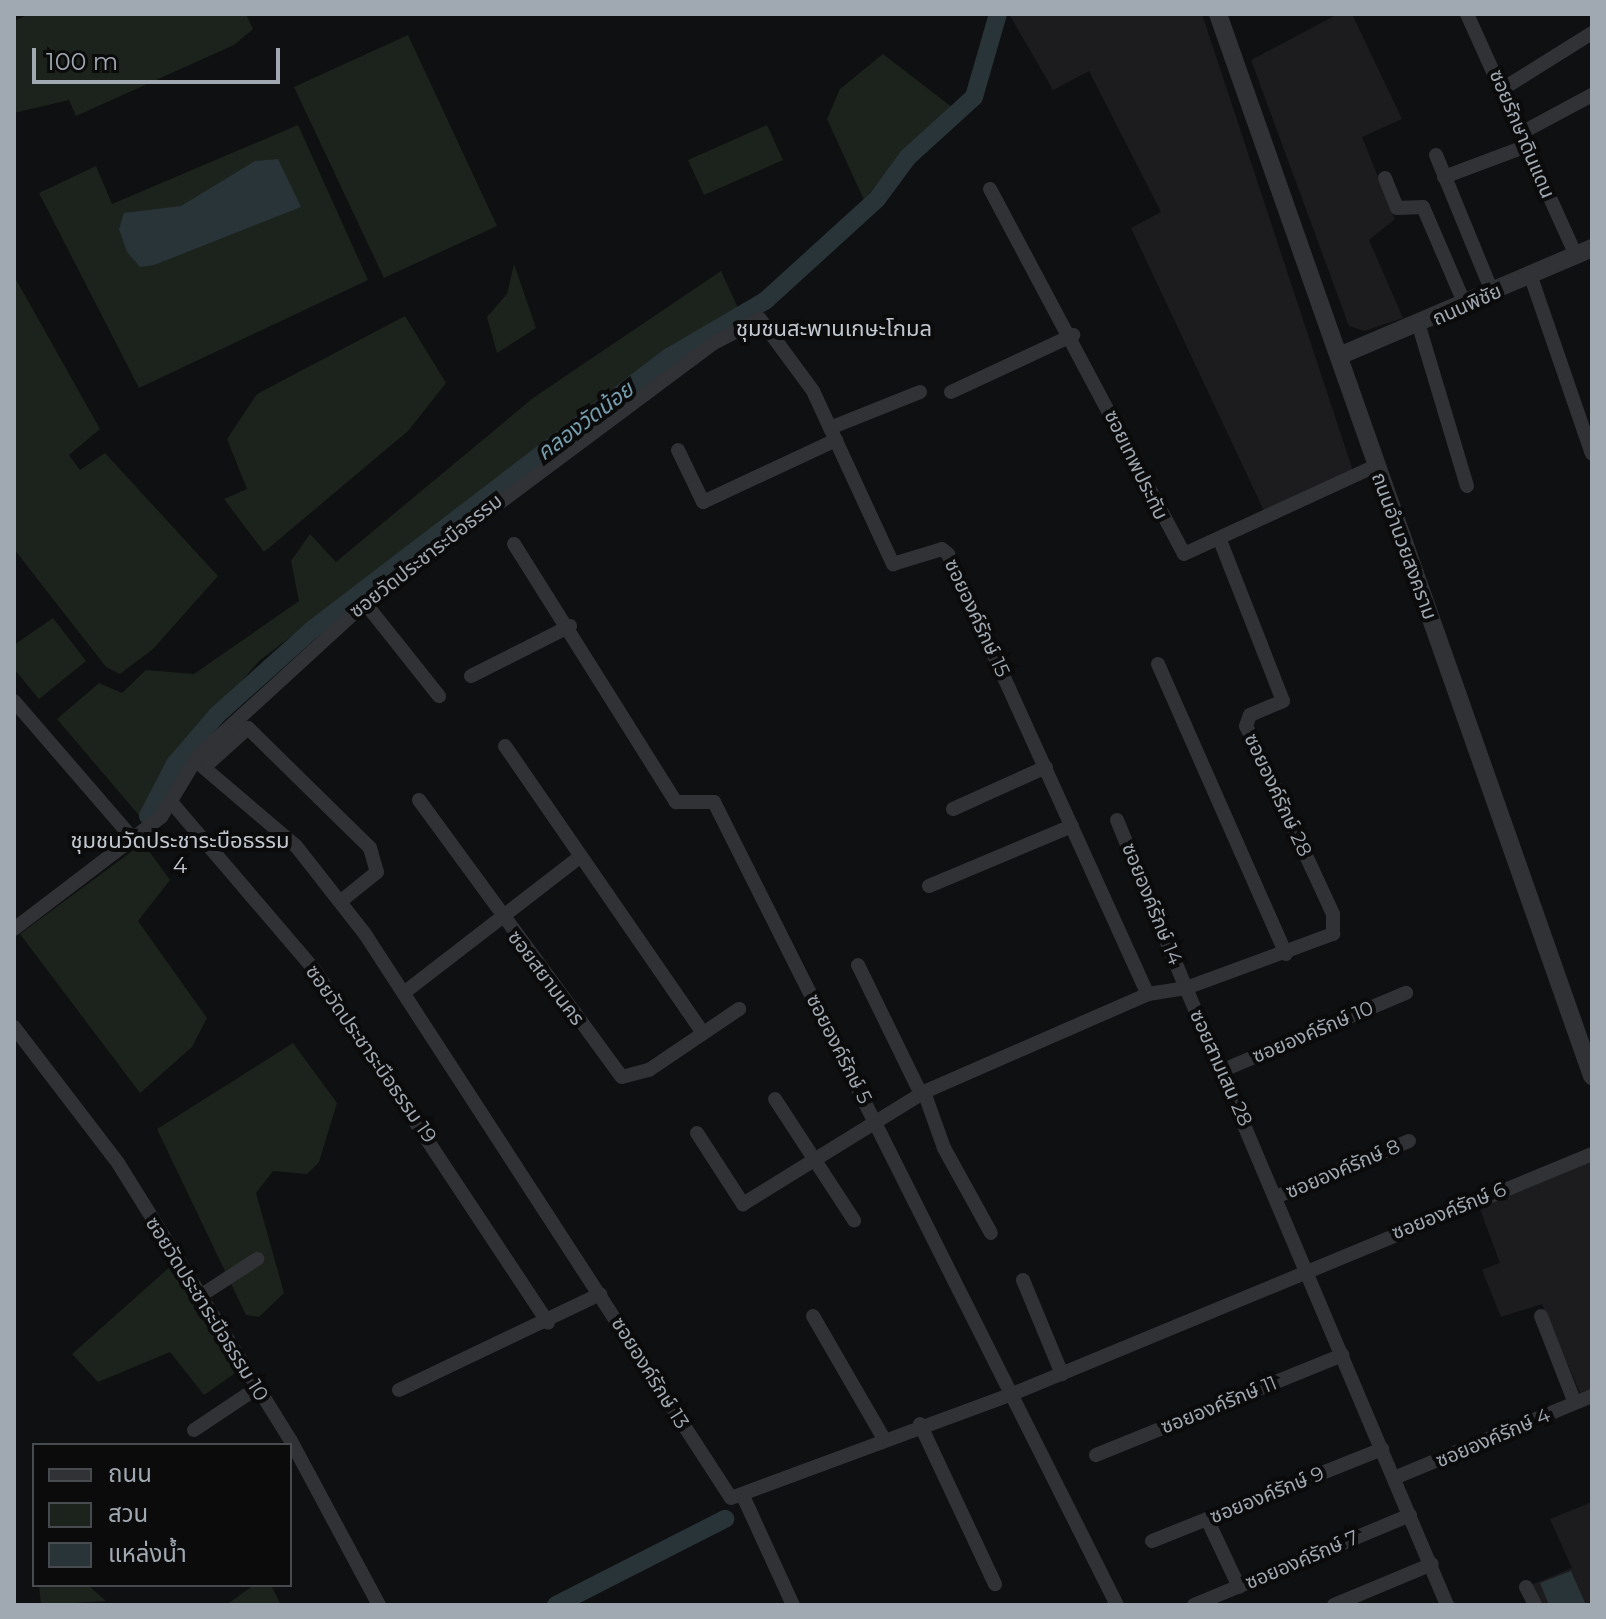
<!DOCTYPE html>
<html>
<head>
<meta charset="utf-8">
<style>
  body { margin:0 }
  #map { position:relative; width:1606px; height:1619px; overflow:hidden; background:#0f1011; font-family:Montserrat,"Noto Sans Thai",sans-serif }
  div>[style] { position:absolute }
  [style*='--x'] { left:calc(var(--x)*1px); top:calc(var(--y)*1px); width:calc(var(--w)*1px); rotate:calc(var(--a)*1deg) }
  .built>* { inset:0; background:#1c1c1e }
  .green>* { inset:0; background:#1c231c }
  .water>* { inset:0; background:#293439 }
  .canal>* { height:18px; margin:-9px; padding:0 9px; transform-origin:9px; border-radius:9px; background:#293439 }
  .minor>* { height:14px; margin:-7px; padding:0 7px; transform-origin:7px; border-radius:7px; background:#303236 }
  .tertiary>* { height:18px; margin:-9px; padding:0 9px; transform-origin:9px; border-radius:9px; background:#303236 }
  span { translate:-50% -50%; white-space:nowrap; text-align:center; line-height:1.15; -webkit-text-stroke:8px #0b0b0c; paint-order:stroke }
  .street-label { font-size:20px; color:#a0a9b2 }
  .neighbourhood-label { font-size:22px; color:#c1c7ce }
  .water-label { font-size:22px; color:#769eae; font-style:italic }
  .frame { position:absolute; inset:0; border:16px solid #a0a9b2; pointer-events:none }
  .legend { position:absolute; left:32px; top:1443px; width:260px; height:144px; box-sizing:border-box; background:#0b0b0c; border:2px solid #474a4e; margin:0; padding:10px 14px; list-style:none; font-size:24px; color:#a0a9b2 }
  .legend li { display:flex; align-items:center; gap:16px; height:40px }
  .legend b { width:40px; border:2px solid #474a4e }
  .scale { position:absolute; left:32px; top:48px; width:248px; height:36px; box-sizing:border-box; border:4px solid #a0a9b2; border-top:0; padding-left:10px; font-size:24px; line-height:28px; white-space:nowrap; color:#a0a9b2; -webkit-text-stroke:6px #0b0b0c; paint-order:stroke }
</style>
</head>
<body>
<div id="map">
  <div class="built">
    <i style="clip-path:polygon(1009px 14px,1202px 14px,1356px 480px,1266px 515px,1131px 228px,1161px 212px,1089px 71px,1053px 90px)"></i>
    <i style="clip-path:polygon(1338px 14px,1352px 14px,1402px 119px,1362px 137px,1395px 219px,1369px 240px,1403px 318px,1364px 331px,1349px 326px,1251px 60px)"></i>
    <i style="clip-path:polygon(1592px 1151px,1592px 1402px,1585px 1405px,1542px 1304px,1501px 1317px,1482px 1270px,1500px 1263px,1480px 1209px)"></i>
    <i style="clip-path:polygon(1592px 1502px,1592px 1605px,1540px 1605px,1531px 1585px,1572px 1568px,1550px 1519px)"></i>
  </div>
  <div class="green">
    <i style="clip-path:polygon(29px 14px,246px 14px,253px 29px,234px 45px,76px 116px,69px 100px,14px 113px,14px 21px)"></i>
    <i style="clip-path:polygon(408px 35px,497px 226px,384px 278px,294px 87px)"></i>
    <i style="clip-path:polygon(883px 54px,953px 108px,905px 150px,864px 200px,827px 119px,840px 89px)"></i>
    <i style="clip-path:polygon(298px 125px,368px 280px,139px 388px,39px 193px,96px 166px,112px 204px)"></i>
    <i style="clip-path:polygon(767px 125px,783px 160px,704px 195px,688px 160px)"></i>
    <i style="clip-path:polygon(514px 264px,536px 328px,497px 353px,487px 317px,507px 294px)"></i>
    <i style="clip-path:polygon(721px 271px,738px 308px,665px 349px,259px 661px,157px 779px,143px 820px,57px 719px,99px 683px,122px 693px,146px 670px,194px 674px,299px 601px,291px 561px,310px 534px,336px 562px,533px 398px)"></i>
    <i style="clip-path:polygon(14px 276px,100px 429px,69px 455px,80px 470px,105px 453px,218px 576px,153px 649px,120px 674px,106px 667px,14px 549px)"></i>
    <i style="clip-path:polygon(405px 316px,446px 383px,408px 431px,264px 552px,224px 499px,247px 489px,227px 439px,257px 394px)"></i>
    <i style="clip-path:polygon(53px 618px,86px 661px,39px 699px,14px 669px,14px 645px)"></i>
    <i style="clip-path:polygon(143px 843px,170px 880px,138px 921px,207px 1018px,192px 1047px,140px 1093px,20px 934px)"></i>
    <i style="clip-path:polygon(293px 1043px,337px 1103px,319px 1162px,307px 1174px,273px 1171px,256px 1193px,284px 1293px,259px 1317px,246px 1315px,157px 1129px)"></i>
    <i style="clip-path:polygon(172px 1265px,241px 1369px,204px 1395px,170px 1352px,98px 1382px,72px 1354px)"></i>
    <i style="clip-path:polygon(39px 1585px,88px 1585px,106px 1601px,41px 1605px)"></i>
    <i style="clip-path:polygon(254px 1585px,271px 1585px,281px 1605px,226px 1605px)"></i>
  </div>
  <div class="water">
    <i style="clip-path:polygon(278px 159px,301px 207px,154px 265px,140px 267px,127px 252px,119px 229px,124px 213px,181px 206px,255px 161px)"></i>
    <i style="clip-path:polygon(1571px 1571px,1586px 1605px,1549px 1605px,1540px 1583px)"></i>
  </div>
  <div class="canal">
    <i style="--x:148;--y:816;--w:59;--a:-62.6"></i>
    <i style="--x:175;--y:764;--w:65;--a:-49.4"></i>
    <i style="--x:217;--y:715;--w:129;--a:-41.9"></i>
    <i style="--x:313;--y:629;--w:448;--a:-37.4"></i>
    <i style="--x:669;--y:357;--w:111;--a:-30.3"></i>
    <i style="--x:765;--y:301;--w:151;--a:-42.3"></i>
    <i style="--x:877;--y:199;--w:52;--a:-53.6"></i>
    <i style="--x:908;--y:157;--w:89;--a:-42.3"></i>
    <i style="--x:974;--y:97;--w:86;--a:-73.9"></i>
    <i style="--x:556;--y:1605;--w:190;--a:-27"></i>
  </div>
  <div class="minor">
    <i style="--x:1467;--y:14;--w:265;--a:65.7"></i>
    <i style="--x:1504;--y:88;--w:104;--a:-32"></i>
    <i style="--x:1521;--y:133;--w:81;--a:-28.2"></i>
    <i style="--x:1436;--y:155;--w:150;--a:67.7"></i>
    <i style="--x:1444;--y:177;--w:89;--a:-20.5"></i>
    <i style="--x:1385;--y:178;--w:32;--a:68"></i>
    <i style="--x:1397;--y:208;--w:26;--a:-2"></i>
    <i style="--x:1423;--y:207;--w:109;--a:66.7"></i>
    <i style="--x:990;--y:189;--w:413;--a:62"></i>
    <i style="--x:1184;--y:554;--w:210;--a:-24.7"></i>
    <i style="--x:1531;--y:277;--w:187;--a:71"></i>
    <i style="--x:1419;--y:326;--w:167;--a:73.3"></i>
    <i style="--x:951;--y:392;--w:135;--a:-25"></i>
    <i style="--x:830;--y:428;--w:97;--a:-21.8"></i>
    <i style="--x:678;--y:450;--w:58;--a:64.3"></i>
    <i style="--x:703;--y:502;--w:147;--a:-25"></i>
    <i style="--x:514;--y:544;--w:305;--a:57.9"></i>
    <i style="--x:676;--y:802;--w:38;--a:0"></i>
    <i style="--x:714;--y:802;--w:898;--a:63.35"></i>
    <i style="--x:365;--y:603;--w:119;--a:51.5"></i>
    <i style="--x:1158;--y:664;--w:317;--a:66.2"></i>
    <i style="--x:471;--y:676;--w:111;--a:-26.8"></i>
    <i style="--x:14;--y:701;--w:185;--a:49.2"></i>
    <i style="--x:505;--y:746;--w:349;--a:55.4"></i>
    <i style="--x:196;--y:761;--w:131;--a:40.4"></i>
    <i style="--x:296;--y:846;--w:112;--a:51.9"></i>
    <i style="--x:365;--y:934;--w:672;--a:57.02"></i>
    <i style="--x:731;--y:1498;--w:297;--a:-20.3"></i>
    <i style="--x:1010;--y:1395;--w:630;--a:-22.49"></i>
    <i style="--x:208;--y:764;--w:54;--a:-42"></i>
    <i style="--x:248;--y:728;--w:171;--a:44.5"></i>
    <i style="--x:370;--y:848;--w:25;--a:74"></i>
    <i style="--x:377;--y:872;--w:46;--a:141.1"></i>
    <i style="--x:419;--y:800;--w:343;--a:53.8"></i>
    <i style="--x:622;--y:1077;--w:28;--a:-15"></i>
    <i style="--x:649;--y:1070;--w:109;--a:-34.1"></i>
    <i style="--x:172;--y:803;--w:218;--a:49.5"></i>
    <i style="--x:314;--y:969;--w:424;--a:56.5"></i>
    <i style="--x:953;--y:809;--w:102;--a:-24.3"></i>
    <i style="--x:1117;--y:820;--w:182;--a:67.7"></i>
    <i style="--x:1186;--y:988;--w:157;--a:-20.2"></i>
    <i style="--x:1333;--y:934;--w:20;--a:-90"></i>
    <i style="--x:1333;--y:914;--w:207;--a:-114.8"></i>
    <i style="--x:1246;--y:726;--w:12;--a:-70"></i>
    <i style="--x:1250;--y:715;--w:36;--a:-23"></i>
    <i style="--x:1283;--y:701;--w:173;--a:-111.4"></i>
    <i style="--x:929;--y:886;--w:155;--a:-22.8"></i>
    <i style="--x:14;--y:929;--w:185;--a:-37.3"></i>
    <i style="--x:161;--y:817;--w:71;--a:-58.8"></i>
    <i style="--x:198;--y:756;--w:226;--a:-42.5"></i>
    <i style="--x:365;--y:603;--w:433;--a:-36.7"></i>
    <i style="--x:712;--y:344;--w:54;--a:-27.5"></i>
    <i style="--x:760;--y:319;--w:89;--a:53.6"></i>
    <i style="--x:813;--y:391;--w:191;--a:65.2"></i>
    <i style="--x:893;--y:564;--w:51;--a:-17"></i>
    <i style="--x:942;--y:549;--w:8;--a:40"></i>
    <i style="--x:948;--y:554;--w:483;--a:65.6"></i>
    <i style="--x:858;--y:965;--w:144;--a:64"></i>
    <i style="--x:405;--y:992;--w:222;--a:-37.7"></i>
    <i style="--x:14;--y:1027;--w:171;--a:52.6"></i>
    <i style="--x:118;--y:1163;--w:327;--a:58.1"></i>
    <i style="--x:291;--y:1441;--w:186;--a:61.8"></i>
    <i style="--x:1221;--y:1071;--w:201;--a:-22.9"></i>
    <i style="--x:924;--y:1092;--w:59;--a:70.3"></i>
    <i style="--x:944;--y:1148;--w:97;--a:61.1"></i>
    <i style="--x:775;--y:1099;--w:145;--a:56.9"></i>
    <i style="--x:697;--y:1133;--w:85;--a:57.1"></i>
    <i style="--x:743;--y:1204;--w:213;--a:-31.7"></i>
    <i style="--x:924;--y:1092;--w:244;--a:-23.6"></i>
    <i style="--x:1148;--y:994;--w:38;--a:-9"></i>
    <i style="--x:1186;--y:988;--w:670;--a:67.07"></i>
    <i style="--x:1278;--y:1196;--w:142;--a:-22.8"></i>
    <i style="--x:1023;--y:1280;--w:102;--a:67.5"></i>
    <i style="--x:197;--y:1298;--w:72;--a:-33"></i>
    <i style="--x:813;--y:1316;--w:142;--a:60"></i>
    <i style="--x:1541;--y:1316;--w:93;--a:68.7"></i>
    <i style="--x:399;--y:1390;--w:223;--a:-25.5"></i>
    <i style="--x:920;--y:1424;--w:177;--a:64.9"></i>
    <i style="--x:194;--y:1430;--w:76;--a:-33.7"></i>
    <i style="--x:1096;--y:1455;--w:266;--a:-22.1"></i>
    <i style="--x:1394;--y:1478;--w:214;--a:-22.5"></i>
    <i style="--x:743;--y:1496;--w:120;--a:65.4"></i>
    <i style="--x:1207;--y:1519;--w:75;--a:64.8"></i>
    <i style="--x:1152;--y:1541;--w:248;--a:-21.8"></i>
    <i style="--x:1526;--y:1587;--w:20;--a:63"></i>
    <i style="--x:1194;--y:1605;--w:234;--a:-22.6"></i>
    <i style="--x:1334;--y:1605;--w:106;--a:-22.7"></i>
  </div>
  <div class="tertiary">
    <i style="--x:1218;--y:14;--w:1126;--a:70.6"></i>
    <i style="--x:1339;--y:356;--w:275;--a:-23.1"></i>
  </div>
  <div class="street-label">
    <span style="left:1522px;top:134px;rotate:67deg">ซอยรักษาดินแดน</span>
    <span style="left:1467px;top:305px;rotate:-24deg">ถนนพิชัย</span>
    <span style="left:1136px;top:465px;rotate:64deg">ซอยเทพประทับ</span>
    <span style="left:1404px;top:546px;rotate:70deg">ถนนอำนวยสงคราม</span>
    <span style="left:426px;top:556px;rotate:-38deg">ซอยวัดประชาระบือธรรม</span>
    <span style="left:977px;top:618px;rotate:65deg">ซอยองค์รักษ์ 15</span>
    <span style="left:1278px;top:795px;rotate:65deg">ซอยองค์รักษ์ 28</span>
    <span style="left:1152px;top:904px;rotate:68deg">ซอยองค์รักษ์ 14</span>
    <span style="left:546px;top:978px;rotate:53deg">ซอยสยามนคร</span>
    <span style="left:1313px;top:1032px;rotate:-23deg">ซอยองค์รักษ์ 10</span>
    <span style="left:839px;top:1049px;rotate:63deg">ซอยองค์รักษ์ 5</span>
    <span style="left:371px;top:1054px;rotate:55deg">ซอยวัดประชาระบือธรรม 19</span>
    <span style="left:1221px;top:1068px;rotate:66deg">ซอยสามเสน 28</span>
    <span style="left:1343px;top:1169px;rotate:-23deg">ซอยองค์รักษ์ 8</span>
    <span style="left:1449px;top:1211px;rotate:-22deg">ซอยองค์รักษ์ 6</span>
    <span style="left:207px;top:1309px;rotate:58deg">ซอยวัดประชาระบือธรรม 10</span>
    <span style="left:650px;top:1373px;rotate:58deg">ซอยองค์รักษ์ 13</span>
    <span style="left:1219px;top:1405px;rotate:-22deg">ซอยองค์รักษ์ 11</span>
    <span style="left:1493px;top:1438px;rotate:-23deg">ซอยองค์รักษ์ 4</span>
    <span style="left:1267px;top:1495px;rotate:-22deg">ซอยองค์รักษ์ 9</span>
    <span style="left:1302px;top:1560px;rotate:-23deg">ซอยองค์รักษ์ 7</span>
  </div>
  <div class="neighbourhood-label">
    <span style="left:834px;top:329px">ชุมชนสะพานเกษะโกมล</span>
    <span style="left:180px;top:853px">ชุมชนวัดประชาระบือธรรม<br>4</span>
  </div>
  <div class="water-label">
    <span style="left:585px;top:421px;rotate:-37deg">คลองวัดน้อย</span>
  </div>
  <div class="frame"></div>
  <ul class="legend">
  <li><b style="height:10px;background:#303236"></b>ถนน</li>
  <li><b style="height:22px;background:#1c231c"></b>สวน</li>
  <li><b style="height:22px;background:#293439"></b>แหล่งน้ำ</li>
  </ul>
  <div class="scale">100 m</div>
</div>
</body>
</html>
